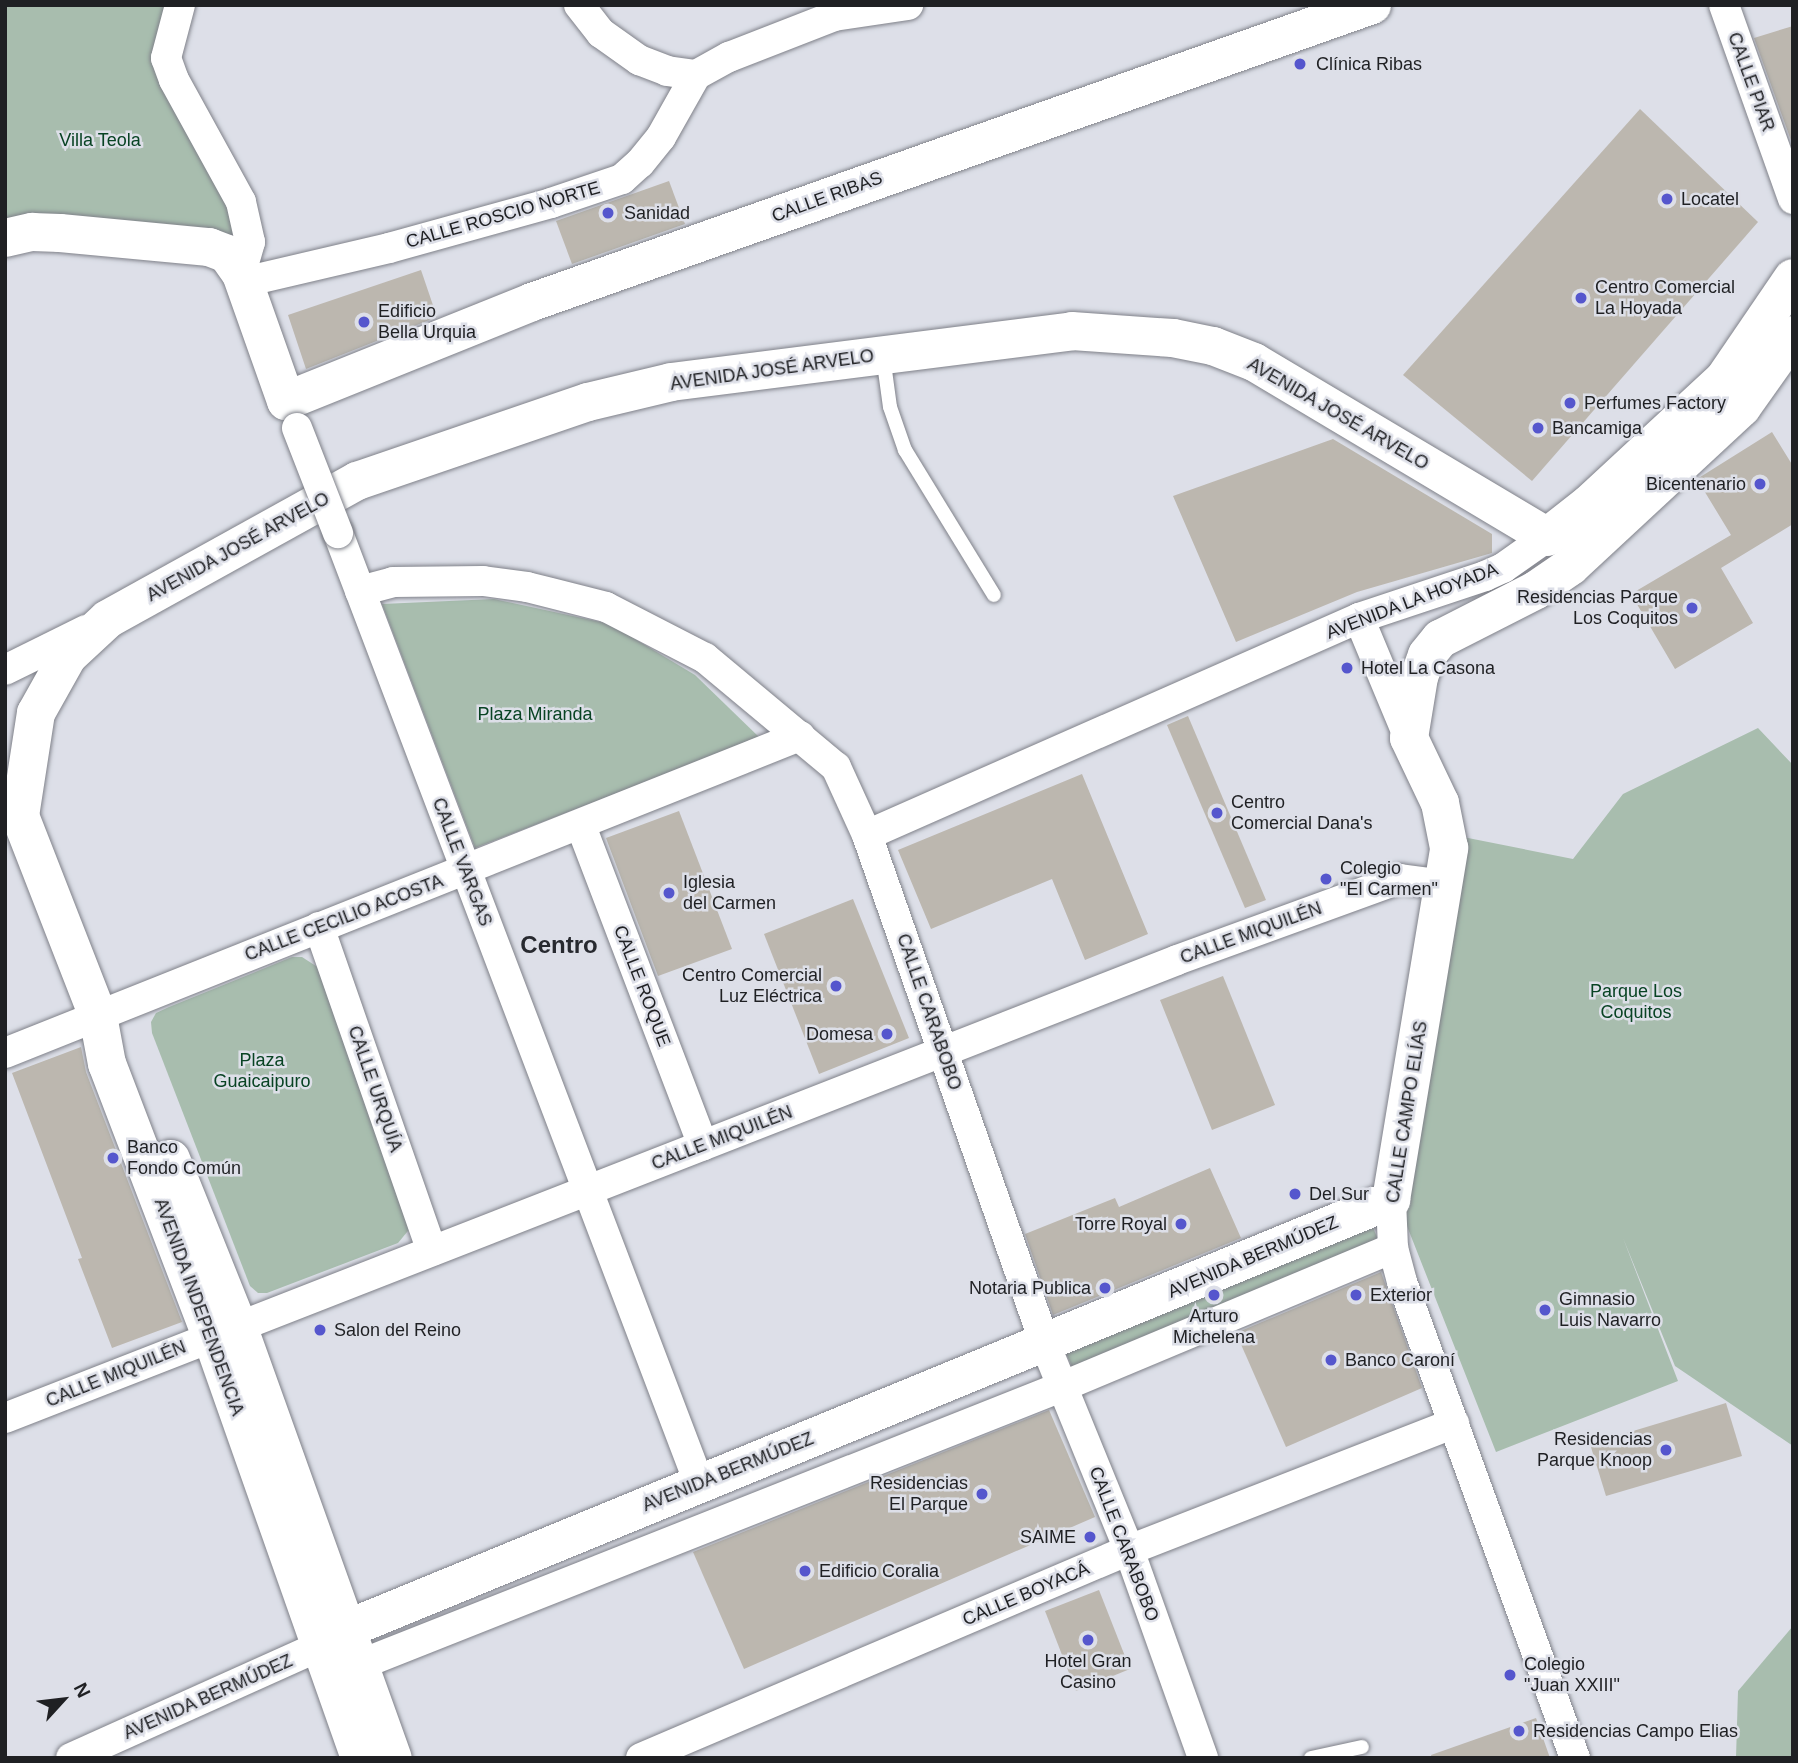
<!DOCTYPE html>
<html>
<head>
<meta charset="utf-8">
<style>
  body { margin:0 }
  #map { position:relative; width:1798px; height:1763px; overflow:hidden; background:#dddfe8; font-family:Helvetica,sans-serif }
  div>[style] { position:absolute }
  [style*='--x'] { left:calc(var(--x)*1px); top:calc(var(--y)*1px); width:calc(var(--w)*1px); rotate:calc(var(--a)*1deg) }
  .green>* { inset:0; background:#a8bdae }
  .building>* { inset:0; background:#bcb7af }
  .roads { filter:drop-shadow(0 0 2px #7f8189) drop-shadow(0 0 2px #7f8189) }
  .lane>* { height:14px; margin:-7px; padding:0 7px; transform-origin:7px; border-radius:7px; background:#fff }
  .street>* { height:30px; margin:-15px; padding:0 15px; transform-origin:15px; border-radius:15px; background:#fff }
  .secondary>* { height:38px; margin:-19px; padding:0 19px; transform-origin:19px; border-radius:19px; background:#fff }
  .bridges { filter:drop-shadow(0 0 2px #7f8189) drop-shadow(0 0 2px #7f8189) }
  .street-bridge>* { height:30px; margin:-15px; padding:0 15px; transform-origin:15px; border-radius:15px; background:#fff }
  .dots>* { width:19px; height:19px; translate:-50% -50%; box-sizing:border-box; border:4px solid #dddfe8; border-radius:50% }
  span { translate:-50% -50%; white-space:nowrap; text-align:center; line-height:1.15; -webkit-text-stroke:5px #dddfe8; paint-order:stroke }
  .poi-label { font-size:18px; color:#1f2023 }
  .left { translate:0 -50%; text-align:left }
  .right { translate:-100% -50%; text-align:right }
  .street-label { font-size:18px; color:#1f2023 }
  .park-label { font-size:18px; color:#084323 }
  .district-label { font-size:24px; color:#27292f; font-weight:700 }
  .frame { position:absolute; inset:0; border:7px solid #1f2023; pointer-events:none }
  .north { position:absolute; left:28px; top:1665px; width:70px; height:70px; -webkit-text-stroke:5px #dddfe8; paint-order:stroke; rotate:63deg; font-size:19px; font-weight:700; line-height:28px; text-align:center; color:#1f2023 }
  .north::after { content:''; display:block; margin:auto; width:24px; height:32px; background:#1f2023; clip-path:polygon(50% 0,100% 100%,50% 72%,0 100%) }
</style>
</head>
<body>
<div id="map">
  <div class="green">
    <i style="clip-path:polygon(5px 5px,180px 5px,166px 58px,250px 242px,227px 254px,5px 238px)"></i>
    <i style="clip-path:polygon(494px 599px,610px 624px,695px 675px,760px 738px,475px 848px,382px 604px)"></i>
    <i style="clip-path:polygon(1758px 728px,1793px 765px,1793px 1446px,1675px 1366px,1623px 1238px,1678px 1381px,1496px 1452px,1405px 1221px,1463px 837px,1573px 859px,1623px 794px)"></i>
    <i style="clip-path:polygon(292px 957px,302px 957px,319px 968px,412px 1226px,398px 1243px,267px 1293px,258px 1293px,250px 1286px,152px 1033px,151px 1022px,156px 1013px,169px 1007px)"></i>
    <i style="clip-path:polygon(1370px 1220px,1379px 1242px,1072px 1367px,1063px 1346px)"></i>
    <i style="clip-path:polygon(1793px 1626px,1793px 1758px,1736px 1758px,1738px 1691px)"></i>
  </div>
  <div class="building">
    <i style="clip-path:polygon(1793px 26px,1793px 146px,1754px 38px)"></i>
    <i style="clip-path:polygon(1640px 109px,1758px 222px,1532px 481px,1403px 375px)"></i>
    <i style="clip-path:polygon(669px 181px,685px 224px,572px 264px,556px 221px)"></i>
    <i style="clip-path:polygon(421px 270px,437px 317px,306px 369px,288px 315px)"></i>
    <i style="clip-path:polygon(1772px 432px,1793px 466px,1793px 524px,1721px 568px,1753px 623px,1675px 669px,1631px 594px,1731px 535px,1697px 479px)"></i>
    <i style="clip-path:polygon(1333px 439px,1492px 534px,1492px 553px,1357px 592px,1236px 642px,1173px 496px)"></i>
    <i style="clip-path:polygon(1188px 716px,1266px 900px,1245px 908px,1167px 725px)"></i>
    <i style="clip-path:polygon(1082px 774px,1148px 934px,1085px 960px,1052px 879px,931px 929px,898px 850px)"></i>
    <i style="clip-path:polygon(679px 811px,732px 949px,658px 976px,606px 838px)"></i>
    <i style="clip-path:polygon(853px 899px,909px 1038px,819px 1074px,764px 934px)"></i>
    <i style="clip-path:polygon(1223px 976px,1275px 1105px,1212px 1130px,1160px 1000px)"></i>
    <i style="clip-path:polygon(81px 1047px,86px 1072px,182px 1322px,112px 1348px,78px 1259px,82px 1258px,12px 1073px)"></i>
    <i style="clip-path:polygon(1210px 1168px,1241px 1238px,1053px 1315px,1025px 1234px,1115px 1198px,1119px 1207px)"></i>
    <i style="clip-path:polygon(1381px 1272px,1422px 1388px,1286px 1447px,1236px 1333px)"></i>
    <i style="clip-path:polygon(1726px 1403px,1742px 1456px,1606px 1496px,1590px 1444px)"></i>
    <i style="clip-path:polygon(1049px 1410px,1095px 1517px,744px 1669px,693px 1552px)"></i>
    <i style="clip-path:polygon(1099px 1590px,1130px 1669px,1076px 1691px,1045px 1611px)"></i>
    <i style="clip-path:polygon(1536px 1718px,1550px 1758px,1432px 1758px,1431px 1755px)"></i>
  </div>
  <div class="roads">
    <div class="lane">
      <i style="--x:883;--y:356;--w:51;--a:82.2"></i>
      <i style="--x:890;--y:407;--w:46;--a:70.8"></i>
      <i style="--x:905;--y:450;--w:170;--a:58.5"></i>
      <i style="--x:1311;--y:1758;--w:52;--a:-12.2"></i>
    </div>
    <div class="street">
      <i style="--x:180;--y:5;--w:55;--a:104.8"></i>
      <i style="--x:166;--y:58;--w:23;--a:70"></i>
      <i style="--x:174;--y:80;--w:139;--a:61.2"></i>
      <i style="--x:241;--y:202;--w:41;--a:77.3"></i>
      <i style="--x:250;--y:242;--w:33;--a:106"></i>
      <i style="--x:579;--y:5;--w:36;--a:52"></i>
      <i style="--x:601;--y:33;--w:47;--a:35.4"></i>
      <i style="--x:639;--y:60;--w:30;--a:21"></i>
      <i style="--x:667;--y:71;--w:29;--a:8"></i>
      <i style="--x:1724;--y:5;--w:206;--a:70.4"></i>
      <i style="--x:244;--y:282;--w:149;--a:-13.2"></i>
      <i style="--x:389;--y:248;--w:168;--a:-15.5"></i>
      <i style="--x:551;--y:203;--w:75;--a:-18.7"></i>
      <i style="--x:622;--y:179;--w:24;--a:-42"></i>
      <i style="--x:640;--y:163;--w:33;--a:-51"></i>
      <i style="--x:661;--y:137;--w:71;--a:-60.6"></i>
      <i style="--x:696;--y:75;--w:38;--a:-29"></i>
      <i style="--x:729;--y:57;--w:113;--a:-21.3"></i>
      <i style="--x:834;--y:16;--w:75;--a:-8.5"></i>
      <i style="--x:338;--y:533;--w:1016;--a:69.19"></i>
      <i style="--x:360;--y:591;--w:34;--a:-15"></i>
      <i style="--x:393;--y:582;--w:90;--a:-0.6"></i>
      <i style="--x:483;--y:581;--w:44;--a:7.8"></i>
      <i style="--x:527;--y:587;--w:81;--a:14.2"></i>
      <i style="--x:606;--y:607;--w:111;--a:27.3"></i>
      <i style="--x:705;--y:658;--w:170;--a:39.8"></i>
      <i style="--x:836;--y:767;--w:75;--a:65.5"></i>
      <i style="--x:867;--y:835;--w:539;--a:70.72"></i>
      <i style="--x:1045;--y:1344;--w:222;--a:67.8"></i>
      <i style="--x:1129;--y:1550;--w:221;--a:70.4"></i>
      <i style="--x:1359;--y:618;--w:130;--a:67.4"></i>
      <i style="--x:5;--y:670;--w:90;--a:-26.3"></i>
      <i style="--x:581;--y:826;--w:342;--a:69.1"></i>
      <i style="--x:867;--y:835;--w:538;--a:-23.8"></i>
      <i style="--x:1359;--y:618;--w:133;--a:-18.4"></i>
      <i style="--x:1485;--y:576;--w:20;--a:-24"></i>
      <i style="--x:1503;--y:568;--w:54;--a:-35.2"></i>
      <i style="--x:319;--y:927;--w:343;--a:70.8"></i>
      <i style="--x:5;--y:1053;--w:856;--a:-21.74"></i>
      <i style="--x:1391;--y:1200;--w:48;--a:87.6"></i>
      <i style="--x:1393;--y:1248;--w:35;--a:75"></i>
      <i style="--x:1402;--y:1282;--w:506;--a:70.03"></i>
      <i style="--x:5;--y:1418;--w:1258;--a:-21.34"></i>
      <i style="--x:1177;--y:960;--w:237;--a:-20"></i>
      <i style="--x:1400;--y:879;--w:44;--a:7.8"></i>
      <i style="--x:359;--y:1665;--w:755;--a:-21.6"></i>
      <i style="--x:1061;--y:1387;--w:360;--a:-22.7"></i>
      <i style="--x:71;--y:1758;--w:273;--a:-24.2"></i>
      <i style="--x:641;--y:1758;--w:530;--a:-23.09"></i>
      <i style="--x:1129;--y:1550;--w:349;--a:-21.3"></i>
    </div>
    <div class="secondary">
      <i style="--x:5;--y:238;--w:28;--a:-13"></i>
      <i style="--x:32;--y:232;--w:28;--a:2"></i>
      <i style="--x:60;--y:233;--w:150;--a:5.4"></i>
      <i style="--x:209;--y:247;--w:19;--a:21"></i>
      <i style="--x:227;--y:254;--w:24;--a:55"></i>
      <i style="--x:241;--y:274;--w:135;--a:70.5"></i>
      <i style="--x:286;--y:401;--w:265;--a:-21.9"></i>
      <i style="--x:532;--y:302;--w:891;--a:-19.47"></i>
      <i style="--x:171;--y:1159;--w:180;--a:68.1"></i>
      <i style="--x:238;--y:1326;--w:459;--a:70.3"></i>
      <i style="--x:320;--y:1646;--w:32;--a:-32"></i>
      <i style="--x:347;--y:1629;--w:1129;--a:-22.34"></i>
      <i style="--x:1391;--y:1200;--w:357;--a:-80.6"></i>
      <i style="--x:1449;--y:848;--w:46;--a:-101.3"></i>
      <i style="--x:1440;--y:803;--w:72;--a:-115.5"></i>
      <i style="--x:1409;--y:738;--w:62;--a:-80.7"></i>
      <i style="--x:1419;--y:677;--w:23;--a:-70"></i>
      <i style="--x:1427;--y:655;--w:21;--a:-51"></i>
      <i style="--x:1440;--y:639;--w:108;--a:-27"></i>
      <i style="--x:1536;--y:590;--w:42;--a:-34.4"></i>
      <i style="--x:1571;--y:566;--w:233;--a:-42.9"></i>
      <i style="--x:1742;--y:407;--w:88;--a:-54.7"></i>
      <i style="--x:360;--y:1758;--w:448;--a:-109.4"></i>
      <i style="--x:211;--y:1336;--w:291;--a:-110.9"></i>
      <i style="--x:107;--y:1064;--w:49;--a:-100.6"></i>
      <i style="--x:98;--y:1016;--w:215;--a:-111.3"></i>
      <i style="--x:20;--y:816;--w:104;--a:-81.2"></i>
      <i style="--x:36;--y:713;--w:65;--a:-60.7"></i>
      <i style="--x:68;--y:656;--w:54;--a:-42.8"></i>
      <i style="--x:108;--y:619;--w:285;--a:-29"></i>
      <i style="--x:357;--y:481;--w:244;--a:-18.9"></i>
      <i style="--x:588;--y:402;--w:85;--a:-13.5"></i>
      <i style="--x:671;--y:382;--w:404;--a:-7.2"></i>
      <i style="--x:1072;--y:331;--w:101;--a:4"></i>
      <i style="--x:1173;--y:338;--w:41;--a:11.3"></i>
      <i style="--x:1213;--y:346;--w:44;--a:21.3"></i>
      <i style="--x:1254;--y:362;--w:341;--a:30.8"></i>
      <i style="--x:1547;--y:537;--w:53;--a:-38.2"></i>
      <i style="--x:1589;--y:504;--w:184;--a:-42.8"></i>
      <i style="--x:1724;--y:379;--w:122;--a:-55.7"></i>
    </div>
  </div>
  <div class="bridges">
    <div class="street-bridge">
      <i style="--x:297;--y:428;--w:113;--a:68.7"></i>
    </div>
  </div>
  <div class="dots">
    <i style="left:1300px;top:64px;background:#5556cd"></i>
    <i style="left:1667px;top:199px;background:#5556cd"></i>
    <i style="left:608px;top:213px;background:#5556cd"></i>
    <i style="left:1581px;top:298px;background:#5556cd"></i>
    <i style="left:364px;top:322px;background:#5556cd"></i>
    <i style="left:1570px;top:403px;background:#5556cd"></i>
    <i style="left:1538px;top:428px;background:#5556cd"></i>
    <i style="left:1760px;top:484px;background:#5556cd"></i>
    <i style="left:1692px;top:608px;background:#5556cd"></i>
    <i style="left:1347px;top:668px;background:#5556cd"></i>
    <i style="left:1217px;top:813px;background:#5556cd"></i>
    <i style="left:1326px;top:879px;background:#5556cd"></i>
    <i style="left:669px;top:893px;background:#5556cd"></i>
    <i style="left:836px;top:986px;background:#5556cd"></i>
    <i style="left:887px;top:1034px;background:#5556cd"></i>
    <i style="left:113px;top:1158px;background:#5556cd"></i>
    <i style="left:1295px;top:1194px;background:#5556cd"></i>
    <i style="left:1181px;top:1224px;background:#5556cd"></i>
    <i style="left:1105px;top:1288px;background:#5556cd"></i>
    <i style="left:1214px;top:1295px;background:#5556cd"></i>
    <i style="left:1356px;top:1295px;background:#5556cd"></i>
    <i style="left:1545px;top:1310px;background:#5556cd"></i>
    <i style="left:320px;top:1330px;background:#5556cd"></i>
    <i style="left:1331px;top:1360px;background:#5556cd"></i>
    <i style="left:1666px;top:1450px;background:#5556cd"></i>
    <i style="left:982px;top:1494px;background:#5556cd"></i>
    <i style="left:1090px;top:1537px;background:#5556cd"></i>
    <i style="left:805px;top:1571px;background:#5556cd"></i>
    <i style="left:1088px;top:1640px;background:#5556cd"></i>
    <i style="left:1510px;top:1675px;background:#5556cd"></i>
    <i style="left:1519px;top:1731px;background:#5556cd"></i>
  </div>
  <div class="poi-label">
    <span class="left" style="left:1316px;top:64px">Clínica Ribas</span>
    <span class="left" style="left:1681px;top:199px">Locatel</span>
    <span class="left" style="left:624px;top:213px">Sanidad</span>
    <span class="left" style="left:1595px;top:298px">Centro Comercial<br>La Hoyada</span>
    <span class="left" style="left:378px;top:322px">Edificio<br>Bella Urquia</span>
    <span class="left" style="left:1584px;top:403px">Perfumes Factory</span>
    <span class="left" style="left:1552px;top:428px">Bancamiga</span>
    <span class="right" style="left:1746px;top:484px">Bicentenario</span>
    <span class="right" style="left:1678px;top:608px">Residencias Parque<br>Los Coquitos</span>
    <span class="left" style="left:1361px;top:668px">Hotel La Casona</span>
    <span class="left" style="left:1231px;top:813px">Centro<br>Comercial Dana's</span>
    <span class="left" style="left:1340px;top:879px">Colegio<br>"El Carmen"</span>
    <span class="left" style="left:683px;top:893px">Iglesia<br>del Carmen</span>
    <span class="right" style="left:822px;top:986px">Centro Comercial<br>Luz Eléctrica</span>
    <span class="right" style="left:873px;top:1034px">Domesa</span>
    <span class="left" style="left:127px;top:1158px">Banco<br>Fondo Común</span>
    <span class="left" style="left:1309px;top:1194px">Del Sur</span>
    <span class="right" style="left:1167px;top:1224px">Torre Royal</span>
    <span class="right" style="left:1091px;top:1288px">Notaria Publica</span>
    <span class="left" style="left:1370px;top:1295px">Exterior</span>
    <span class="left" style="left:1559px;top:1310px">Gimnasio<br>Luis Navarro</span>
    <span style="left:1214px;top:1327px">Arturo<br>Michelena</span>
    <span class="left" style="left:334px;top:1330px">Salon del Reino</span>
    <span class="left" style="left:1345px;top:1360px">Banco Caroní</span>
    <span class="right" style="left:1652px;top:1450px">Residencias<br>Parque Knoop</span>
    <span class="right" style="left:968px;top:1494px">Residencias<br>El Parque</span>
    <span class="right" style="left:1076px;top:1537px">SAIME</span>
    <span class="left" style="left:819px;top:1571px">Edificio Coralia</span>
    <span style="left:1088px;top:1672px">Hotel Gran<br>Casino</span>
    <span class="left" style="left:1524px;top:1675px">Colegio<br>"Juan XXIII"</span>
    <span class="left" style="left:1533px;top:1731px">Residencias Campo Elias</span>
  </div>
  <div class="street-label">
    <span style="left:1751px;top:82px;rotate:70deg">CALLE PIAR</span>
    <span style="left:827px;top:197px;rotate:-20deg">CALLE RIBAS</span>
    <span style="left:503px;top:215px;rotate:-16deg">CALLE ROSCIO NORTE</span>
    <span style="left:772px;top:370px;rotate:-8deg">AVENIDA JOSÉ ARVELO</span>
    <span style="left:1338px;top:414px;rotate:30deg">AVENIDA JOSÉ ARVELO</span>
    <span style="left:238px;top:547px;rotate:-29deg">AVENIDA JOSÉ ARVELO</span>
    <span style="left:1412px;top:601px;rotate:-21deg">AVENIDA LA HOYADA</span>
    <span style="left:462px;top:862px;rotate:69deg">CALLE VARGAS</span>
    <span style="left:344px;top:918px;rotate:-21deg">CALLE CECILIO ACOSTA</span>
    <span style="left:1251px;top:933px;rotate:-20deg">CALLE MIQUILÉN</span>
    <span style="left:642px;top:986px;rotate:69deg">CALLE ROQUE</span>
    <span style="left:929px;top:1012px;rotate:71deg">CALLE CARABOBO</span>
    <span style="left:375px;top:1089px;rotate:71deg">CALLE URQUÍA</span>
    <span style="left:1407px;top:1112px;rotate:-81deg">CALLE CAMPO ELÍAS</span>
    <span style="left:722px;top:1138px;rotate:-21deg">CALLE MIQUILÉN</span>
    <span style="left:1253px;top:1257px;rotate:-23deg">AVENIDA BERMÚDEZ</span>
    <span style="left:199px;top:1307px;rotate:70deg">AVENIDA INDEPENDENCIA</span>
    <span style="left:116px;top:1374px;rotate:-22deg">CALLE MIQUILÉN</span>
    <span style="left:728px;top:1472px;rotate:-22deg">AVENIDA BERMÚDEZ</span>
    <span style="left:1124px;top:1544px;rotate:69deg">CALLE CARABOBO</span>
    <span style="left:1026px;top:1594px;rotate:-23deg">CALLE BOYACÁ</span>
    <span style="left:208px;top:1697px;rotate:-24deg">AVENIDA BERMÚDEZ</span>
  </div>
  <div class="park-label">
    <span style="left:100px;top:140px">Villa Teola</span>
    <span style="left:535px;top:714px">Plaza Miranda</span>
    <span style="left:1636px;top:1002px">Parque Los<br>Coquitos</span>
    <span style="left:262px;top:1071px">Plaza<br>Guaicaipuro</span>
  </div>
  <div class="district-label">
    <span style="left:559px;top:945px">Centro</span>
  </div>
  <div class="frame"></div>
  <div class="north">N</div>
</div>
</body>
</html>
